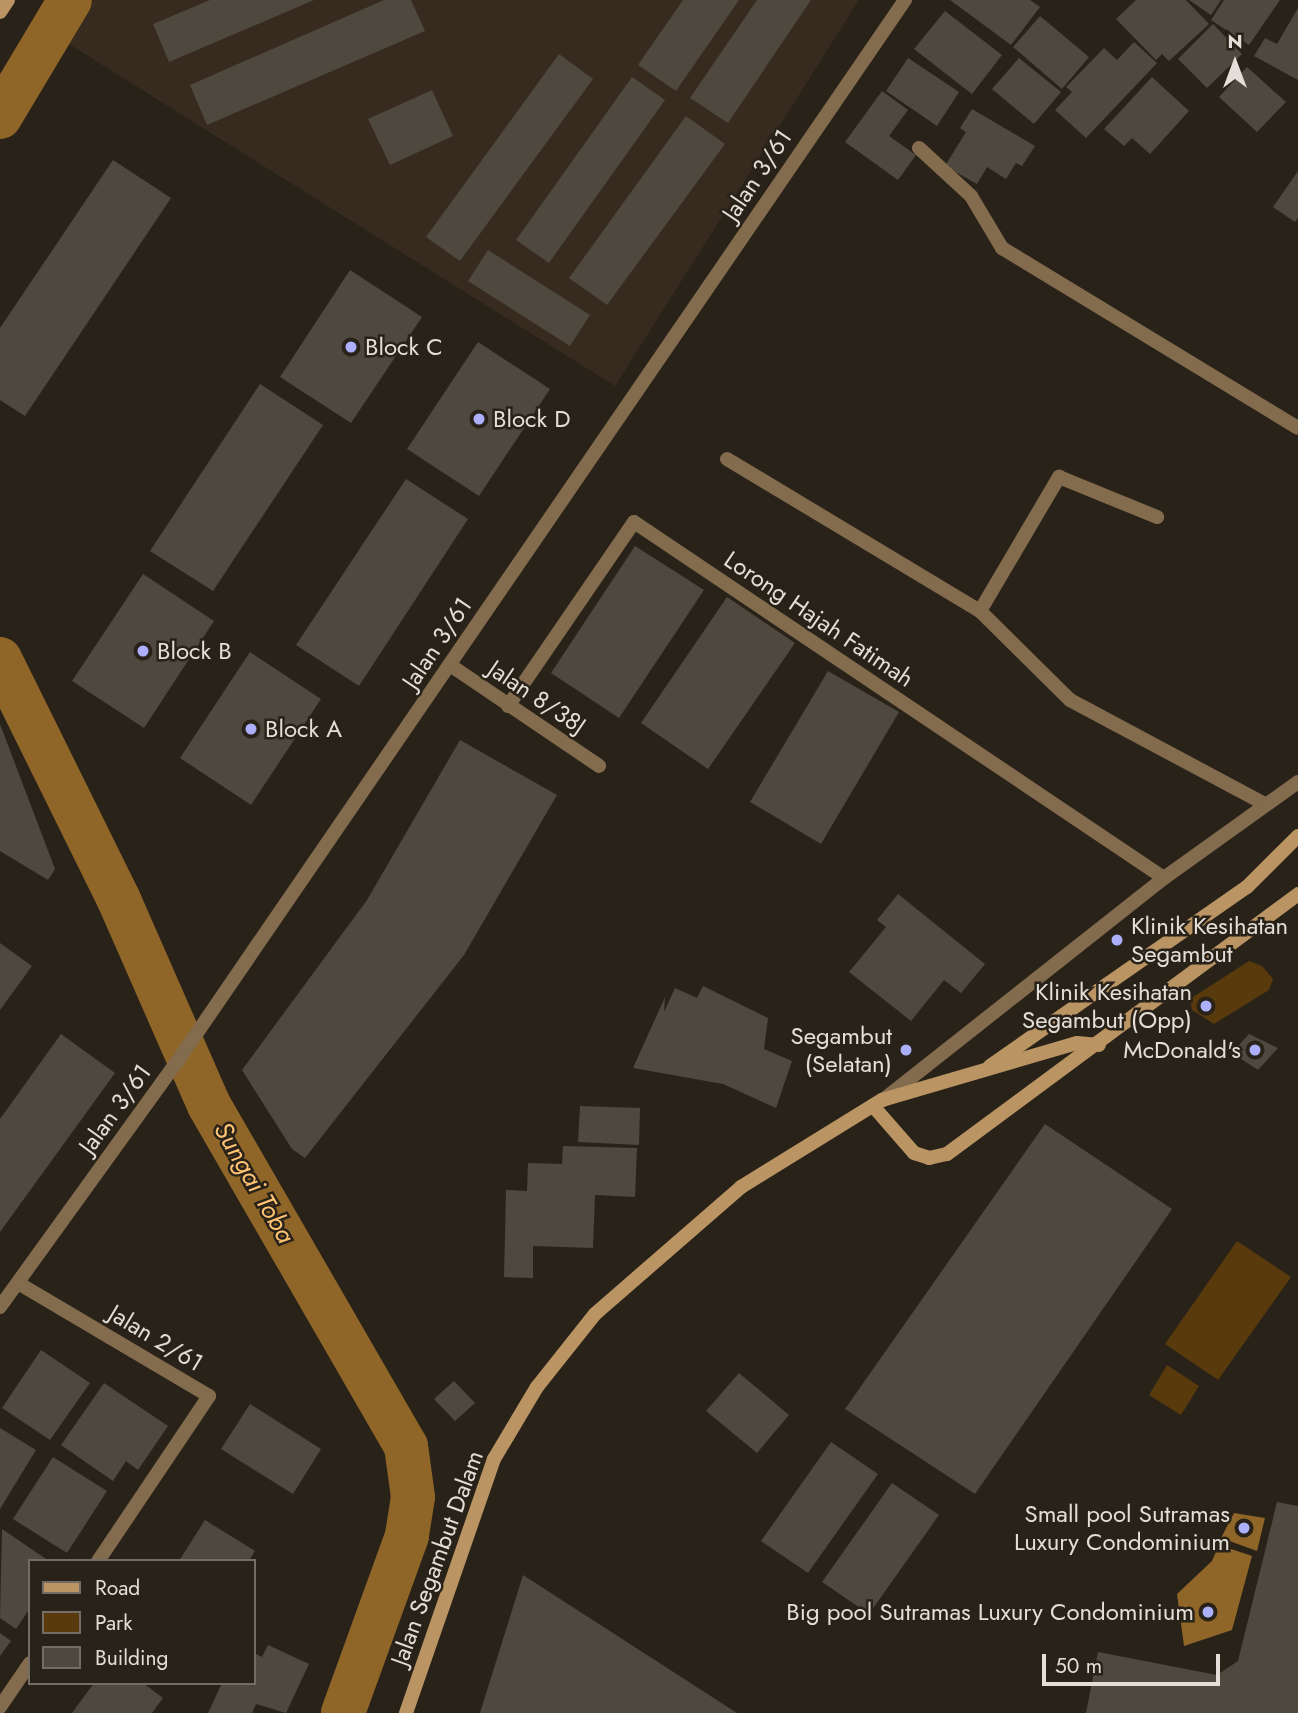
<!DOCTYPE html>
<html>
<head>
<meta charset="utf-8">
<style>
  body { margin:0 }
  #map { position:relative; width:1298px; height:1713px; overflow:hidden; background:#282219; font-family:Jost,sans-serif }
  div>[style] { position:absolute }
  [style*='--x'] { left:calc(var(--x)*1px); top:calc(var(--y)*1px); width:calc(var(--w)*1px); rotate:calc(var(--a)*1deg) }
  .built>* { inset:0; background:#362b1e }
  .green>* { inset:0; background:#583a0c }
  .water>* { inset:0; background:#8f6528 }
  .river>* { height:44px; margin:-22px; padding:0 22px; transform-origin:22px; border-radius:22px; background:#8f6528 }
  .building>* { inset:0; background:#4f483e }
  .street>* { height:14px; margin:-7px; padding:0 7px; transform-origin:7px; border-radius:7px; background:#836b4d }
  .secondary>* { height:14px; margin:-7px; padding:0 7px; transform-origin:7px; border-radius:7px; background:#ba9463 }
  .dots>* { width:19px; height:19px; translate:-50% -50%; box-sizing:border-box; border:4px solid #282219; border-radius:50% }
  span { translate:-50% -50%; white-space:nowrap; text-align:center; line-height:1.15; -webkit-text-stroke:5px #282219; paint-order:stroke }
  .street-label { font-size:24px; color:#e3ded8 }
  .poi-label { font-size:24px; color:#e3ded8 }
  .left { translate:0 -50%; text-align:left }
  .right { translate:-100% -50%; text-align:right }
  .water-label { font-size:26px; color:#ffc374; font-style:italic }
  .legend { position:absolute; left:28px; top:1559px; width:228px; height:126px; box-sizing:border-box; background:#282219; border:2px solid #736d65; margin:0; padding:9px 12px; list-style:none; font-size:21px; color:#e3ded8 }
  .legend li { display:flex; align-items:center; gap:14px; height:35px }
  .legend b { width:35px; border:2px solid #736d65 }
  .north { position:absolute; left:1200px; top:28px; width:70px; height:70px; -webkit-text-stroke:5px #282219; paint-order:stroke; rotate:0deg; font-size:19px; font-weight:700; line-height:28px; text-align:center; color:#e3ded8 }
  .north::after { content:''; display:block; margin:auto; width:24px; height:32px; background:#e3ded8; clip-path:polygon(50% 0,100% 100%,50% 72%,0 100%) }
  .scale { position:absolute; left:1042px; top:1654px; width:178px; height:32px; box-sizing:border-box; border:4px solid #e3ded8; border-top:0; padding-left:9px; font-size:21px; line-height:24px; white-space:nowrap; color:#e3ded8; -webkit-text-stroke:5px #282219; paint-order:stroke }
</style>
</head>
<body>
<div id="map">
  <div class="built">
    <i style="clip-path:polygon(93px 0,859px 0,615px 386px,64px 41px)"></i>
  </div>
  <div class="green">
    <i style="clip-path:polygon(1249px 961px,1262px 966px,1273px 979px,1269px 990px,1214px 1024px,1192px 1010px,1190px 999px)"></i>
    <i style="clip-path:polygon(1237px 1241px,1291px 1277px,1218px 1380px,1165px 1344px)"></i>
    <i style="clip-path:polygon(1167px 1365px,1199px 1386px,1181px 1415px,1149px 1395px)"></i>
  </div>
  <div class="water">
    <i style="clip-path:polygon(1234px 1513px,1265px 1518px,1257px 1551px,1221px 1538px)"></i>
    <i style="clip-path:polygon(1219px 1545px,1252px 1556px,1232px 1630px,1184px 1646px,1177px 1594px,1212px 1561px)"></i>
  </div>
  <div class="river">
    <i style="--x:0;--y:117;--w:136;--a:-59.1"></i>
    <i style="--x:0;--y:659;--w:269;--a:63.7"></i>
    <i style="--x:119;--y:900;--w:224;--a:66.3"></i>
    <i style="--x:209;--y:1105;--w:394;--a:60"></i>
    <i style="--x:406;--y:1446;--w:51;--a:82.2"></i>
    <i style="--x:413;--y:1497;--w:39;--a:99"></i>
    <i style="--x:407;--y:1536;--w:188;--a:109.9"></i>
  </div>
  <div class="building">
    <i style="clip-path:polygon(210px 0,314px 0,169px 62px,153px 24px)"></i>
    <i style="clip-path:polygon(384px 0,411px 0,425px 31px,207px 125px,190px 85px)"></i>
    <i style="clip-path:polygon(683px 0,739px 0,676px 91px,638px 65px)"></i>
    <i style="clip-path:polygon(757px 0,811px 0,728px 123px,690px 98px)"></i>
    <i style="clip-path:polygon(950px 0,1030px 0,1040px 7px,1011px 45px)"></i>
    <i style="clip-path:polygon(1136px 0,1186px 0,1209px 24px,1169px 61px,1162px 54px,1156px 60px,1116px 19px)"></i>
    <i style="clip-path:polygon(1189px 0,1221px 0,1211px 15px)"></i>
    <i style="clip-path:polygon(1224px 0,1280px 0,1249px 45px,1211px 20px)"></i>
    <i style="clip-path:polygon(1298px 8px,1298px 80px,1254px 56px,1265px 38px,1277px 44px)"></i>
    <i style="clip-path:polygon(945px 11px,1002px 55px,972px 94px,914px 49px)"></i>
    <i style="clip-path:polygon(1040px 16px,1089px 57px,1062px 89px,1013px 47px)"></i>
    <i style="clip-path:polygon(1213px 24px,1242px 54px,1207px 88px,1178px 59px)"></i>
    <i style="clip-path:polygon(1134px 42px,1157px 63px,1086px 138px,1055px 110px,1072px 92px,1066px 87px,1104px 48px,1117px 60px)"></i>
    <i style="clip-path:polygon(559px 54px,593px 79px,460px 261px,426px 237px)"></i>
    <i style="clip-path:polygon(908px 58px,959px 92px,937px 126px,886px 91px)"></i>
    <i style="clip-path:polygon(1019px 58px,1061px 92px,1034px 124px,992px 89px)"></i>
    <i style="clip-path:polygon(1247px 67px,1286px 102px,1257px 132px,1219px 97px)"></i>
    <i style="clip-path:polygon(632px 77px,665px 100px,549px 263px,516px 240px)"></i>
    <i style="clip-path:polygon(1152px 77px,1189px 111px,1150px 154px,1132px 138px,1124px 146px,1104px 129px)"></i>
    <i style="clip-path:polygon(432px 90px,453px 136px,390px 165px,368px 119px)"></i>
    <i style="clip-path:polygon(882px 91px,908px 110px,889px 136px,916px 155px,898px 180px,845px 142px)"></i>
    <i style="clip-path:polygon(972px 109px,1035px 146px,1022px 166px,1016px 163px,1006px 179px,987px 167px,977px 184px,945px 166px,966px 132px,960px 128px)"></i>
    <i style="clip-path:polygon(686px 116px,725px 144px,607px 305px,569px 278px)"></i>
    <i style="clip-path:polygon(113px 160px,171px 198px,25px 416px,0 400px,0 328px)"></i>
    <i style="clip-path:polygon(1298px 171px,1298px 218px,1295px 222px,1273px 207px)"></i>
    <i style="clip-path:polygon(488px 250px,590px 315px,570px 346px,468px 281px)"></i>
    <i style="clip-path:polygon(350px 270px,422px 317px,351px 423px,280px 377px)"></i>
    <i style="clip-path:polygon(478px 342px,550px 389px,479px 496px,407px 449px)"></i>
    <i style="clip-path:polygon(260px 384px,323px 425px,213px 591px,150px 551px)"></i>
    <i style="clip-path:polygon(406px 479px,468px 519px,359px 686px,296px 645px)"></i>
    <i style="clip-path:polygon(635px 546px,704px 590px,619px 718px,551px 673px)"></i>
    <i style="clip-path:polygon(143px 574px,214px 621px,144px 728px,72px 681px)"></i>
    <i style="clip-path:polygon(727px 597px,795px 643px,708px 769px,641px 723px)"></i>
    <i style="clip-path:polygon(250px 652px,321px 699px,251px 805px,180px 758px)"></i>
    <i style="clip-path:polygon(828px 671px,899px 712px,821px 844px,750px 802px)"></i>
    <i style="clip-path:polygon(0 724px,55px 869px,48px 880px,0 851px)"></i>
    <i style="clip-path:polygon(460px 740px,557px 795px,464px 955px,305px 1158px,292px 1149px,242px 1070px,367px 900px)"></i>
    <i style="clip-path:polygon(898px 894px,985px 964px,961px 993px,944px 980px,911px 1021px,849px 972px,886px 927px,877px 920px)"></i>
    <i style="clip-path:polygon(0 943px,32px 966px,0 1010px)"></i>
    <i style="clip-path:polygon(703px 986px,768px 1018px,764px 1049px,792px 1061px,776px 1108px,723px 1084px,633px 1068px,665px 997px,664px 1012px,675px 988px,697px 998px)"></i>
    <i style="clip-path:polygon(61px 1034px,115px 1073px,0 1232px,0 1119px)"></i>
    <i style="clip-path:polygon(1249px 1034px,1278px 1048px,1258px 1070px,1232px 1053px)"></i>
    <i style="clip-path:polygon(580px 1106px,640px 1108px,639px 1145px,578px 1142px)"></i>
    <i style="clip-path:polygon(1045px 1124px,1172px 1209px,975px 1494px,845px 1409px)"></i>
    <i style="clip-path:polygon(563px 1146px,637px 1148px,635px 1197px,595px 1195px,593px 1248px,533px 1246px,533px 1278px,504px 1277px,506px 1190px,527px 1191px,528px 1163px,562px 1164px)"></i>
    <i style="clip-path:polygon(41px 1350px,90px 1383px,50px 1440px,2px 1408px)"></i>
    <i style="clip-path:polygon(739px 1373px,789px 1415px,757px 1453px,706px 1411px)"></i>
    <i style="clip-path:polygon(454px 1381px,475px 1403px,455px 1421px,434px 1399px)"></i>
    <i style="clip-path:polygon(104px 1383px,168px 1426px,138px 1470px,126px 1461px,113px 1481px,61px 1445px)"></i>
    <i style="clip-path:polygon(250px 1404px,321px 1449px,293px 1494px,221px 1449px)"></i>
    <i style="clip-path:polygon(0 1428px,36px 1450px,0 1509px)"></i>
    <i style="clip-path:polygon(831px 1442px,878px 1474px,808px 1573px,761px 1541px)"></i>
    <i style="clip-path:polygon(53px 1457px,107px 1491px,67px 1553px,13px 1519px)"></i>
    <i style="clip-path:polygon(892px 1483px,939px 1515px,869px 1614px,822px 1582px)"></i>
    <i style="clip-path:polygon(1277px 1502px,1298px 1506px,1298px 1713px,1086px 1713px,1098px 1652px,1217px 1675px,1238px 1661px)"></i>
    <i style="clip-path:polygon(205px 1520px,255px 1551px,249px 1561px,179px 1561px)"></i>
    <i style="clip-path:polygon(2px 1529px,49px 1561px,30px 1561px,30px 1608px,16px 1629px,0 1618px)"></i>
    <i style="clip-path:polygon(523px 1575px,737px 1713px,480px 1713px)"></i>
    <i style="clip-path:polygon(0 1633px,11px 1641px,0 1656px)"></i>
    <i style="clip-path:polygon(268px 1645px,309px 1664px,286px 1713px,256px 1704px,252px 1713px,208px 1713px,222px 1683px,254px 1683px,254px 1653px,262px 1657px)"></i>
    <i style="clip-path:polygon(94px 1683px,143px 1683px,163px 1698px,152px 1713px,72px 1713px)"></i>
  </div>
  <div class="street">
    <i style="--x:919;--y:148;--w:71;--a:42.7"></i>
    <i style="--x:971;--y:196;--w:61;--a:59.2"></i>
    <i style="--x:1002;--y:248;--w:346;--a:31.3"></i>
    <i style="--x:727;--y:459;--w:295;--a:31"></i>
    <i style="--x:980;--y:611;--w:127;--a:44.7"></i>
    <i style="--x:1070;--y:700;--w:219;--a:28.1"></i>
    <i style="--x:980;--y:611;--w:156;--a:-59.5"></i>
    <i style="--x:1059;--y:477;--w:106;--a:22.2"></i>
    <i style="--x:450;--y:665;--w:180;--a:34.1"></i>
    <i style="--x:508;--y:706;--w:223;--a:-55.6"></i>
    <i style="--x:634;--y:522;--w:638;--a:33.89"></i>
    <i style="--x:883;--y:1100;--w:358;--a:-38.3"></i>
    <i style="--x:1164;--y:878;--w:165;--a:-35.6"></i>
    <i style="--x:18;--y:1283;--w:222;--a:30.6"></i>
    <i style="--x:209;--y:1396;--w:199;--a:123.9"></i>
    <i style="--x:0;--y:1307;--w:302;--a:-54.2"></i>
    <i style="--x:177;--y:1062;--w:1288;--a:-55.57"></i>
    <i style="--x:0;--y:1707;--w:53;--a:-55.7"></i>
  </div>
  <div class="secondary">
    <i style="--x:0;--y:12;--w:14;--a:-56"></i>
    <i style="--x:990;--y:1066;--w:313;--a:-34.9"></i>
    <i style="--x:1247;--y:887;--w:72;--a:-45"></i>
    <i style="--x:873;--y:1106;--w:62;--a:48.9"></i>
    <i style="--x:914;--y:1153;--w:16;--a:18"></i>
    <i style="--x:929;--y:1158;--w:18;--a:-13"></i>
    <i style="--x:947;--y:1154;--w:437;--a:-36.5"></i>
    <i style="--x:406;--y:1713;--w:269;--a:-70.9"></i>
    <i style="--x:494;--y:1459;--w:84;--a:-59.2"></i>
    <i style="--x:537;--y:1387;--w:93;--a:-51.5"></i>
    <i style="--x:595;--y:1314;--w:194;--a:-41"></i>
    <i style="--x:741;--y:1187;--w:166;--a:-31.7"></i>
    <i style="--x:882;--y:1100;--w:203;--a:-16.3"></i>
    <i style="--x:1077;--y:1043;--w:22;--a:5"></i>
  </div>
  <div class="dots">
    <i style="left:351px;top:347px;background:#adaffb"></i>
    <i style="left:479px;top:419px;background:#adaffb"></i>
    <i style="left:143px;top:651px;background:#adaffb"></i>
    <i style="left:251px;top:729px;background:#adaffb"></i>
    <i style="left:1117px;top:940px;background:#adaffb"></i>
    <i style="left:1206px;top:1006px;background:#adaffb"></i>
    <i style="left:906px;top:1050px;background:#adaffb"></i>
    <i style="left:1255px;top:1050px;background:#adaffb"></i>
    <i style="left:1244px;top:1528px;background:#adaffb"></i>
    <i style="left:1208px;top:1612px;background:#adaffb"></i>
  </div>
  <div class="street-label">
    <span style="left:757px;top:175px;rotate:-56deg">Jalan 3/61</span>
    <span style="left:819px;top:619px;rotate:34deg">Lorong Hajah Fatimah</span>
    <span style="left:437px;top:643px;rotate:-56deg">Jalan 3/61</span>
    <span style="left:537px;top:697px;rotate:34deg">Jalan 8/38J</span>
    <span style="left:115px;top:1109px;rotate:-54deg">Jalan 3/61</span>
    <span style="left:156px;top:1338px;rotate:31deg">Jalan 2/61</span>
    <span style="left:437px;top:1558px;rotate:-70deg">Jalan Segambut Dalam</span>
  </div>
  <div class="poi-label">
    <span class="left" style="left:365px;top:347px">Block C</span>
    <span class="left" style="left:493px;top:419px">Block D</span>
    <span class="left" style="left:157px;top:651px">Block B</span>
    <span class="left" style="left:265px;top:729px">Block A</span>
    <span class="left" style="left:1131px;top:940px">Klinik Kesihatan<br>Segambut</span>
    <span class="right" style="left:1192px;top:1006px">Klinik Kesihatan<br>Segambut (Opp)</span>
    <span class="right" style="left:892px;top:1050px">Segambut<br>(Selatan)</span>
    <span class="right" style="left:1241px;top:1050px">McDonald's</span>
    <span class="right" style="left:1230px;top:1528px">Small pool Sutramas<br>Luxury Condominium</span>
    <span class="right" style="left:1194px;top:1612px">Big pool Sutramas Luxury Condominium</span>
  </div>
  <div class="water-label">
    <span style="left:254px;top:1183px;rotate:60deg">Sungai Toba</span>
  </div>
  <ul class="legend">
  <li><b style="height:9px;background:#ba9463"></b>Road</li>
  <li><b style="height:19px;background:#583a0c"></b>Park</li>
  <li><b style="height:19px;background:#4f483e"></b>Building</li>
  </ul>
  <div class="north">N</div>
  <div class="scale">50 m</div>
</div>
</body>
</html>
